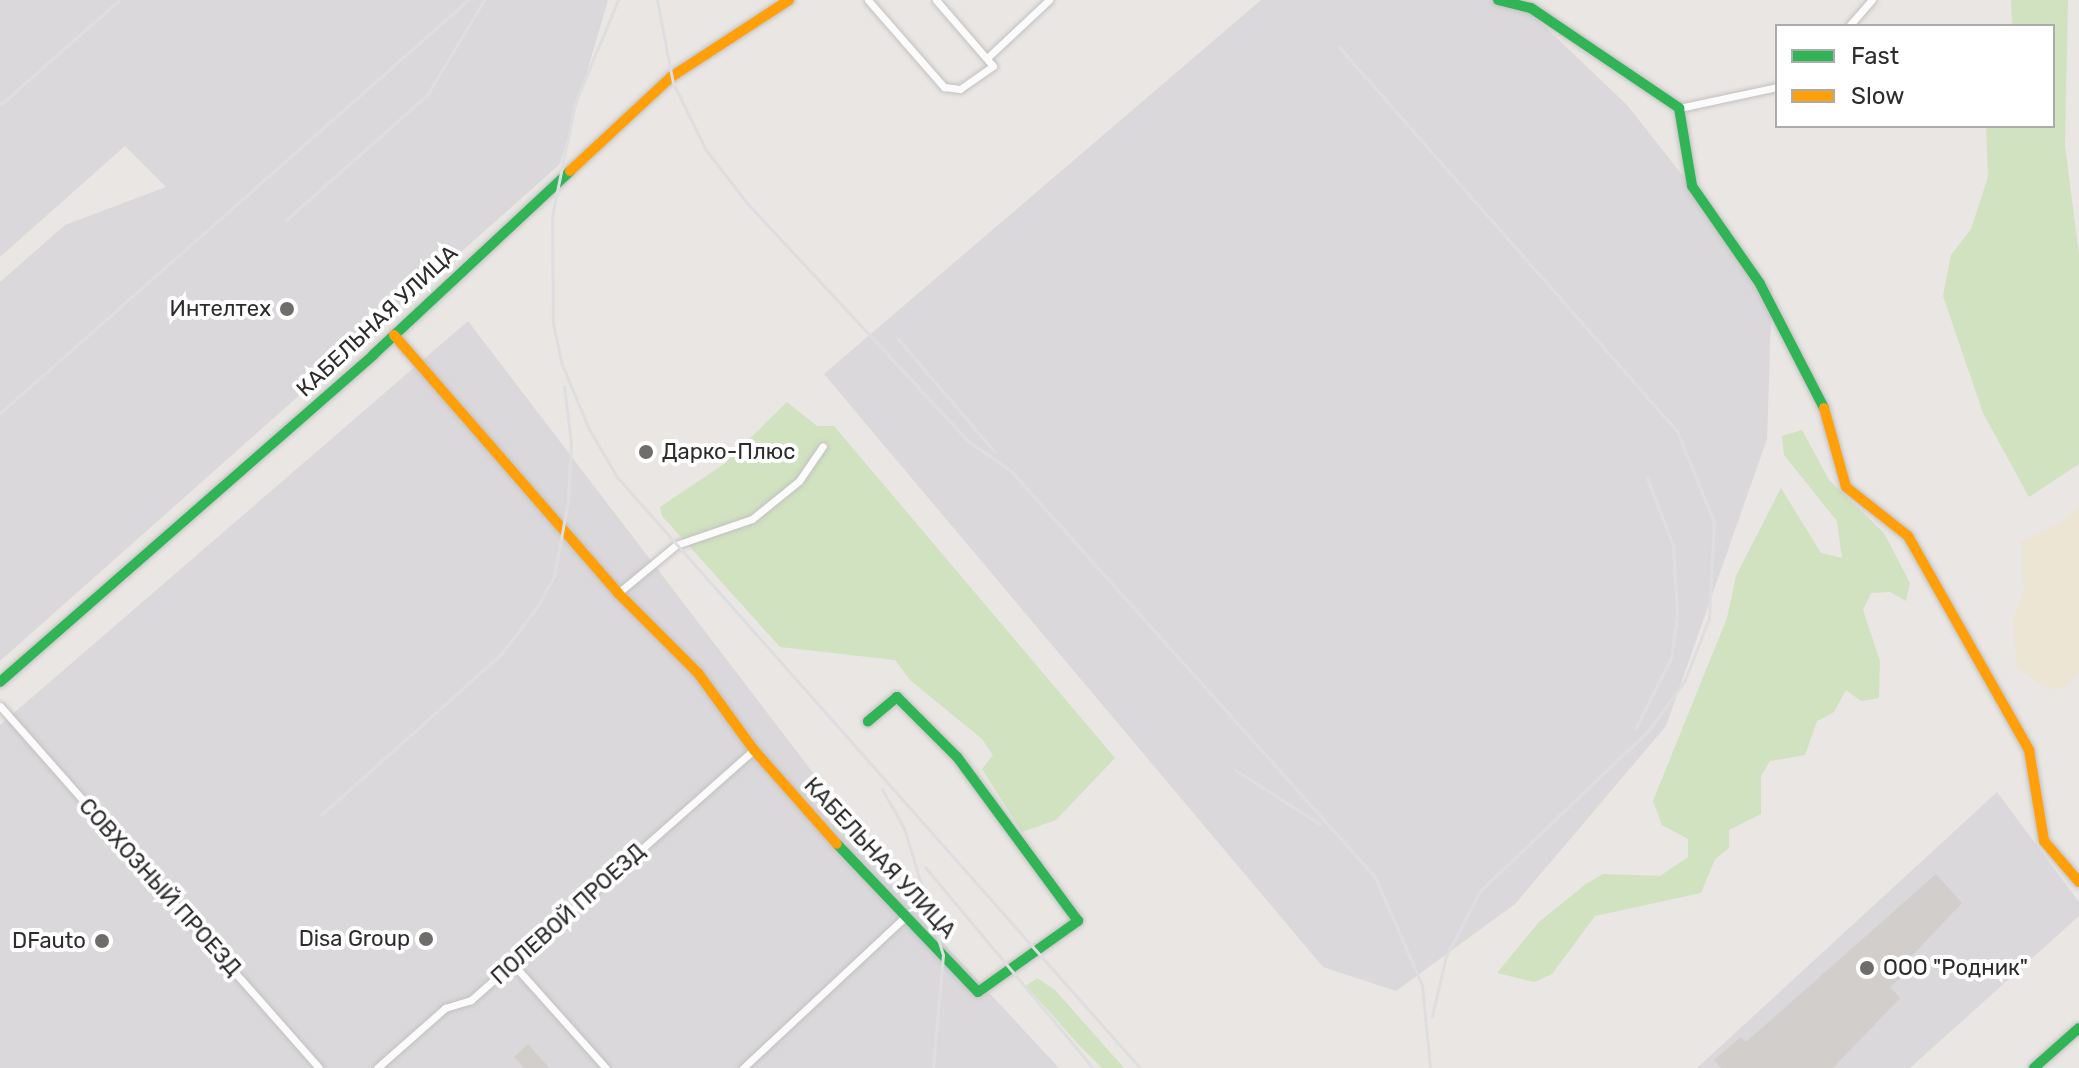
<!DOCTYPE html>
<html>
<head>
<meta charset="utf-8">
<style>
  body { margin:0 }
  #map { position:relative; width:2079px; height:1068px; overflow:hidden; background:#e9e6e3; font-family:Rubik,sans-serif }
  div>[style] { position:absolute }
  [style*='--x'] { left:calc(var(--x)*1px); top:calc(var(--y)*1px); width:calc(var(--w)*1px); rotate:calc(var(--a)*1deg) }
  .industrial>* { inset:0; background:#dad8da }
  .green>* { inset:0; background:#d0e2bf }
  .sand>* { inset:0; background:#ece5d3 }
  .building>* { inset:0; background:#d1cecc }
  .roads { filter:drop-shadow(0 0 2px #c2c1c1) drop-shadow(0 0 2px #c2c1c1) }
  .street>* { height:7px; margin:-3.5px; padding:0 3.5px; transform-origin:3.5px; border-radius:3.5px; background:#fcfbfb }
  .fast>* { height:10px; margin:-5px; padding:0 5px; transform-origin:5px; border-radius:5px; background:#30b455 }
  .slow>* { height:10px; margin:-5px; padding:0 5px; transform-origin:5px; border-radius:5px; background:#ff9f0a }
  .rail>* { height:3px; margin:-1.5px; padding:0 1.5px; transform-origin:1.5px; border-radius:1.5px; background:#dedee0 }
  .dots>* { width:22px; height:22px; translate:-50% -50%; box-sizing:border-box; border:4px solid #fff; border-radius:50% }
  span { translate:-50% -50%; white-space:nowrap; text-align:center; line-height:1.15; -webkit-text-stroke:8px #fff; paint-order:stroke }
  .poi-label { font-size:22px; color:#2c2c2c }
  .right { translate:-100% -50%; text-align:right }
  .left { translate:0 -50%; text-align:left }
  .street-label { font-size:22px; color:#2c2c2c }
  .legend { position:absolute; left:1775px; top:24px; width:280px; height:104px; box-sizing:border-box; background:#fff; border:2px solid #ababab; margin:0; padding:10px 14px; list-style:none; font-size:24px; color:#2c2c2c }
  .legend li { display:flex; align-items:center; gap:16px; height:40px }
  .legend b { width:40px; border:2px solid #ababab }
</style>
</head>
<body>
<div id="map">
  <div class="industrial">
    <i style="clip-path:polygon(0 0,608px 0,560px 164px,0 661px,0 282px,65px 225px,166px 187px,125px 146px,0 257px)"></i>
    <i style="clip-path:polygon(1261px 0,1517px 0,1627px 105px,1772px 289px,1767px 439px,1666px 726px,1515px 904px,1396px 991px,1323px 967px,824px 374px)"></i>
    <i style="clip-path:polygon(468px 321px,943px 943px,1059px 1068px,0 1068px,0 725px)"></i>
    <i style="clip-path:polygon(1997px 792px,2079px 902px,2079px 916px,1910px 1068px,1697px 1068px)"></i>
  </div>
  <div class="green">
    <i style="clip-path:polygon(2011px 0,2068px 0,2065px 145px,2079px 255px,2079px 464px,2029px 497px,1983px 413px,1943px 296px,1951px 255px,1971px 229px,1988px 177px,1986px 126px,2053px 126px,2053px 26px,2012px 26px)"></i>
    <i style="clip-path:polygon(787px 402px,817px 426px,834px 426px,1115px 758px,1056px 820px,1022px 832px,982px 769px,993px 755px,982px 739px,910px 680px,895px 660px,780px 647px,662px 516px,660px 507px,724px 464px)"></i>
    <i style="clip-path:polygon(1802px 430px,1829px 480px,1884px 533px,1910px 583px,1906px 601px,1890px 592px,1871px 593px,1863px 610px,1880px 661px,1879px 698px,1861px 701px,1846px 690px,1834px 712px,1817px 721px,1805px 755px,1770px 761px,1761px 776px,1761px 814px,1729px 830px,1729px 848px,1715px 859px,1701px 893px,1595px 916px,1552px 974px,1534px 982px,1497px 973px,1539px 922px,1586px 884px,1603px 874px,1660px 876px,1688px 857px,1688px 839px,1662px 825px,1653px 801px,1727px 618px,1736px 576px,1781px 488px,1821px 553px,1842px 558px,1837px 521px,1784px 455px,1782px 436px)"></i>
    <i style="clip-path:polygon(1037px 978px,1055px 990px,1124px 1068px,1102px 1068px,1080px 1046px,1026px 986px)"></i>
  </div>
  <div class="sand">
    <i style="clip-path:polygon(2079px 506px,2079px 674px,2065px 688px,2046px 689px,2017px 668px,2013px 619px,2024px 591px,2021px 542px,2063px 522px)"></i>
  </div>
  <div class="building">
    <i style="clip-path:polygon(1936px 874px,1962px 903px,1903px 965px,1909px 971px,1890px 987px,1900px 998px,1833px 1068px,1721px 1068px,1714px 1060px,1741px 1037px,1746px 1042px)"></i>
    <i style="clip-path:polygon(528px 1044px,549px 1068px,524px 1068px,514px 1057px)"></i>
  </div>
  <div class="roads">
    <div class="street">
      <i style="--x:868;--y:0;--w:116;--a:48.9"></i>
      <i style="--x:944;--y:87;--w:16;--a:7"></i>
      <i style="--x:960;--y:89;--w:40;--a:-34.9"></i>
      <i style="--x:993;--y:66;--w:87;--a:-130.8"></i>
      <i style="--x:1849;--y:26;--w:35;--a:-49"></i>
      <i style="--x:987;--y:58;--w:85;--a:-43.1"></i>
      <i style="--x:1679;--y:108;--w:100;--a:-12.1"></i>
      <i style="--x:618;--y:593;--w:75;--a:-39.6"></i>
      <i style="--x:676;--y:545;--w:80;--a:-18.9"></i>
      <i style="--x:752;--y:519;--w:60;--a:-39"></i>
      <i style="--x:799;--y:481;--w:42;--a:-55.6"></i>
      <i style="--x:0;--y:706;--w:482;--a:48.6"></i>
      <i style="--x:512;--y:963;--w:141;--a:48.2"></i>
      <i style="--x:377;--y:1068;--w:91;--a:-41.4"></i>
      <i style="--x:445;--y:1008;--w:27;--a:-17"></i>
      <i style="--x:471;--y:1000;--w:378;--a:-41.5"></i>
      <i style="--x:743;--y:1068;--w:219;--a:-43"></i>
    </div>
    <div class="fast">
      <i style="--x:1498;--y:0;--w:34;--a:14"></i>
      <i style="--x:1531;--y:8;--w:179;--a:34"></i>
      <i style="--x:1679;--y:108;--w:79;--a:80.5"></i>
      <i style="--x:1692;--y:186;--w:119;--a:55.2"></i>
      <i style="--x:1760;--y:284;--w:140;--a:62.7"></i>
      <i style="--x:0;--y:682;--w:496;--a:-41.2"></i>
      <i style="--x:373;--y:355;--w:270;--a:-43"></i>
      <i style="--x:837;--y:844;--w:204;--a:46.4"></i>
      <i style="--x:978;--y:992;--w:123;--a:-35.4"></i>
      <i style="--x:1078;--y:921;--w:204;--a:-126.4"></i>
      <i style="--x:957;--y:757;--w:85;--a:-135"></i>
      <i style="--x:897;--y:697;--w:38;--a:140"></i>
      <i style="--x:2034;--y:1068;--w:60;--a:-41.6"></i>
    </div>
    <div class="slow">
      <i style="--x:570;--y:171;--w:138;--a:-42.9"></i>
      <i style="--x:671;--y:77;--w:141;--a:-33.1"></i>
      <i style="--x:394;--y:335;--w:342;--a:49"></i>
      <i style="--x:618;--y:593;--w:113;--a:45"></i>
      <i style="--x:698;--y:673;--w:95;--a:54"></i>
      <i style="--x:754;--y:750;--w:125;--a:48.6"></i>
      <i style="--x:1824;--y:408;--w:82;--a:74.4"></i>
      <i style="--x:1846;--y:487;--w:79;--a:38.3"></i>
      <i style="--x:1908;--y:536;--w:246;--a:60.5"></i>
      <i style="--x:2029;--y:750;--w:92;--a:80.6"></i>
      <i style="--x:2044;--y:841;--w:54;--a:49.5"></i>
    </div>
  </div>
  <div class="rail">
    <i style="--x:618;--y:0;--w:112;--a:112.7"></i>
    <i style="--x:575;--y:103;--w:115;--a:101.5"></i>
    <i style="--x:552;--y:216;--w:107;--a:89.5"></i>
    <i style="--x:553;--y:323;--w:40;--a:78"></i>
    <i style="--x:561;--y:362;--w:70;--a:67.4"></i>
    <i style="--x:588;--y:427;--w:58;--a:59.9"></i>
    <i style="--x:617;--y:477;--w:789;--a:48.49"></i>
    <i style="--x:657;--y:0;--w:85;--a:79.1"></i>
    <i style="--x:673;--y:83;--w:75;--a:63.8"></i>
    <i style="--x:706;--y:150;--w:67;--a:52.3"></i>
    <i style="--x:747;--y:203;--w:325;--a:47.1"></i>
    <i style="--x:968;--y:441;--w:52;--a:34.9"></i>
    <i style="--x:1011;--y:471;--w:545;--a:48.12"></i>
    <i style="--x:1375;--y:877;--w:118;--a:66.5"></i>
    <i style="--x:1422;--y:985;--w:83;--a:84.5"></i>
    <i style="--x:1339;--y:47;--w:512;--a:48.65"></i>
    <i style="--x:1677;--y:431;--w:98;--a:67.9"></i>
    <i style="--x:1714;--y:522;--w:96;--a:93"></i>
    <i style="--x:1709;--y:618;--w:66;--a:111.2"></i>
    <i style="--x:1685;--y:680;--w:62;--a:125.8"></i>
    <i style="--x:1649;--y:730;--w:233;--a:136.4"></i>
    <i style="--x:1480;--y:891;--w:73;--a:117.6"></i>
    <i style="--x:1446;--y:956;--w:62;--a:103.1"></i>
    <i style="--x:0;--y:105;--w:159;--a:-41.4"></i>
    <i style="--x:285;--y:221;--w:190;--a:-41.6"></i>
    <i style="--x:427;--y:95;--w:111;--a:-59"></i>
    <i style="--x:898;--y:339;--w:149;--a:49.4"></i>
    <i style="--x:0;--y:413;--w:624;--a:-41.43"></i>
    <i style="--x:1635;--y:729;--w:80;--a:-63.1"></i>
    <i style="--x:1671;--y:658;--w:42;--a:-81.9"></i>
    <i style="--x:1677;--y:616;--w:71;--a:-93.2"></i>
    <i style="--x:1673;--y:545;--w:72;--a:-111.2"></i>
    <i style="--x:1235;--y:770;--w:101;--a:32.4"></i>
    <i style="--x:882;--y:789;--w:45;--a:60.6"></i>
    <i style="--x:904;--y:828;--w:133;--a:72.9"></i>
    <i style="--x:943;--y:955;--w:113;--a:95.1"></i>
    <i style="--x:321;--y:815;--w:241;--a:-41.8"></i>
    <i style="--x:501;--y:654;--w:59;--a:-52.5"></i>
    <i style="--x:537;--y:607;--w:35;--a:-61"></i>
    <i style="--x:554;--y:576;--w:76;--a:-79.4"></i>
    <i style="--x:568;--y:501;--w:58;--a:-87"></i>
    <i style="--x:571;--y:443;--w:57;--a:-97"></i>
    <i style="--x:925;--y:867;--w:262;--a:50.1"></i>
  </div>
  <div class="dots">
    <i style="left:287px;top:309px;background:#6e6d6c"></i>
    <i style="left:646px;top:452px;background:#6e6d6c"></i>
    <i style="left:426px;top:939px;background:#6e6d6c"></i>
    <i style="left:102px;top:941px;background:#6e6d6c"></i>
    <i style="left:1867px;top:968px;background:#6e6d6c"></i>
  </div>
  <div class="poi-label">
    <span class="right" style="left:271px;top:309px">Интелтех</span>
    <span class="left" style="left:662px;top:452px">Дарко-Плюс</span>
    <span class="right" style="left:410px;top:939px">Disa Group</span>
    <span class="right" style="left:86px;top:941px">DFauto</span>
    <span class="left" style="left:1883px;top:968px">ООО "Родник"</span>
  </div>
  <div class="street-label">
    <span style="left:377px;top:321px;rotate:-43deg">КАБЕЛЬНАЯ УЛИЦА</span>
    <span style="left:880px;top:858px;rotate:47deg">КАБЕЛЬНАЯ УЛИЦА</span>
    <span style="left:160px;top:887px;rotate:48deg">СОВХОЗНЫЙ ПРОЕЗД</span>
    <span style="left:568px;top:914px;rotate:-42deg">ПОЛЕВОЙ ПРОЕЗД</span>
  </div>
  <ul class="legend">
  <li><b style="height:10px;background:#30b455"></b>Fast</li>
  <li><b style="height:10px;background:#ff9f0a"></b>Slow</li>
  </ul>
</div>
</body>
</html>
